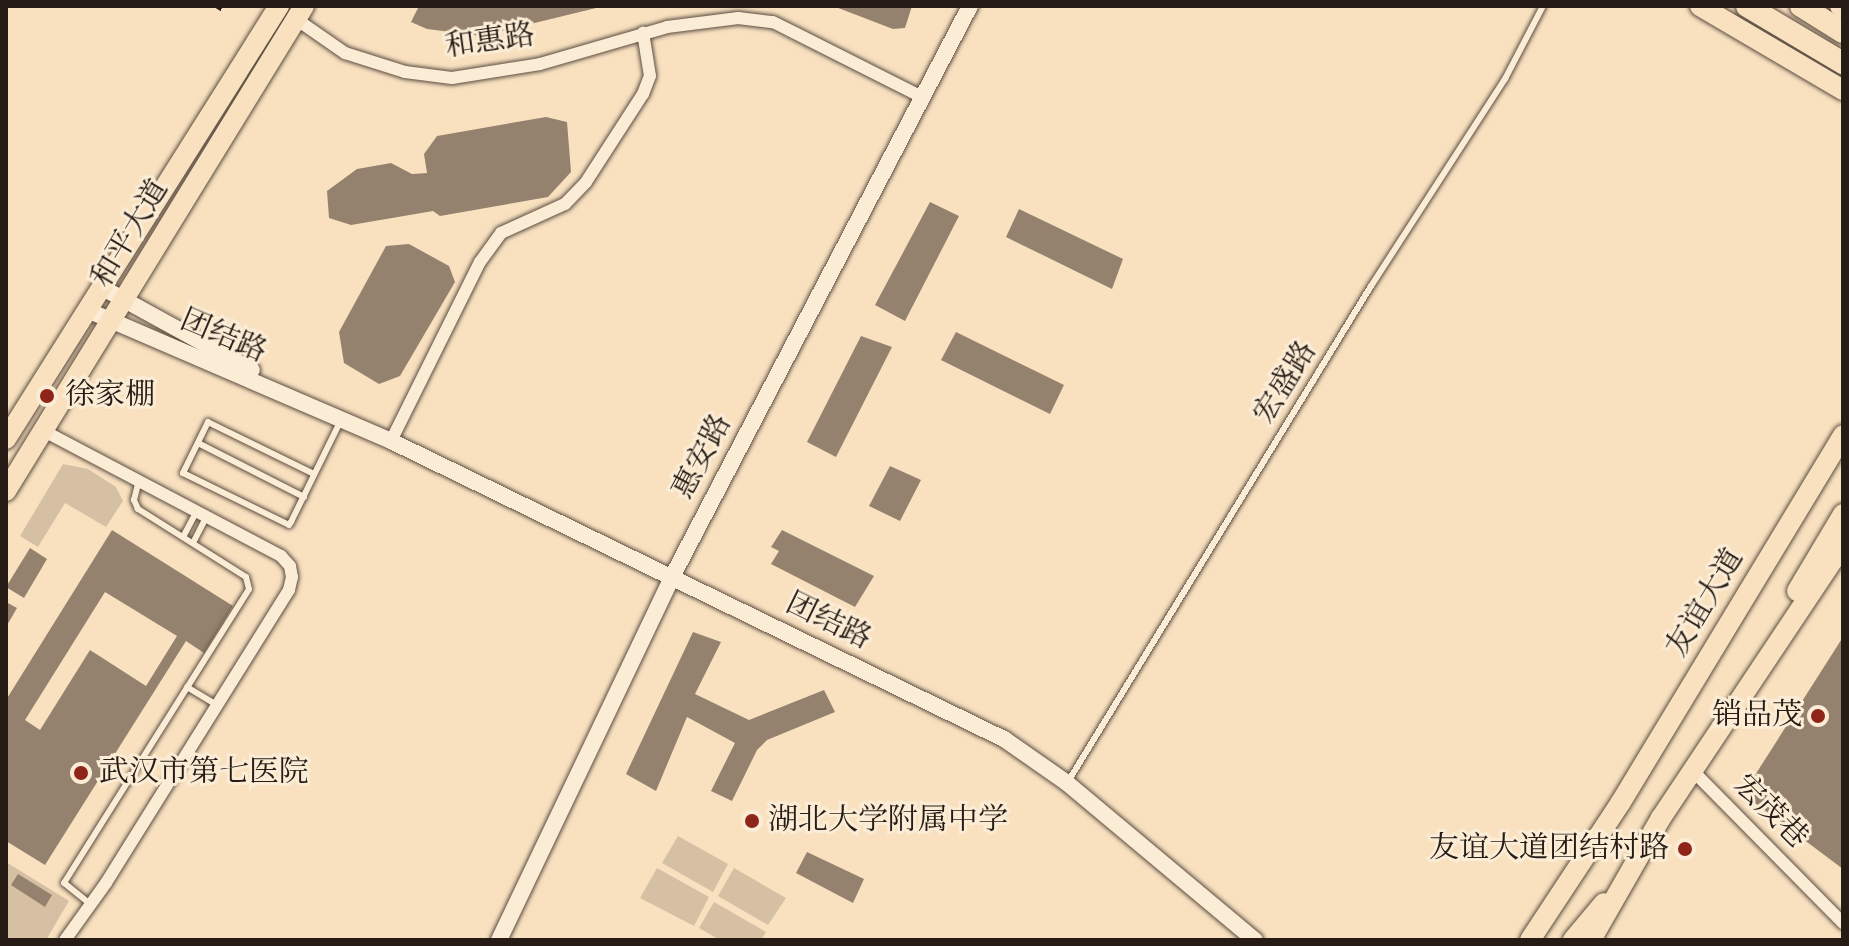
<!DOCTYPE html>
<html>
<head>
<meta charset="utf-8">
<style>
  body { margin:0 }
  #map { position:relative; width:1849px; height:946px; overflow:hidden; background:#f9e1c0; font-family:"IM FELL English","Noto Serif SC",serif }
  div>[style] { position:absolute }
  [style*='--x'] { left:calc(var(--x)*1px); top:calc(var(--y)*1px); width:calc(var(--w)*1px); rotate:calc(var(--a)*1deg) }
  .green>* { inset:0; background:#d5c0a3 }
  .building>* { inset:0; background:#94826e }
  .path>* { height:3px; margin-top:-1.5px; transform-origin:0; background:repeating-linear-gradient(90deg,#261c15 0 6px,transparent 0 10px) }
  .roads { filter:drop-shadow(0 0 2px #5b4d40) drop-shadow(0 0 2px #5b4d40) }
  .service>* { height:6px; margin:-3px; padding:0 3px; transform-origin:3px; border-radius:3px; background:#fbecd6 }
  .minor>* { height:12px; margin:-6px; padding:0 6px; transform-origin:6px; border-radius:6px; background:#fbecd6 }
  .tertiary>* { height:16px; margin:-8px; padding:0 8px; transform-origin:8px; border-radius:8px; background:#fbecd6 }
  .primary>* { height:20px; margin:-10px; padding:0 10px; transform-origin:10px; border-radius:10px; background:#f9e1c0 }
  .trunk>* { height:22px; margin:-11px; padding:0 11px; transform-origin:11px; border-radius:11px; background:#f9e1c0 }
  .dots>* { width:22px; height:22px; translate:-50% -50%; box-sizing:border-box; border:4px solid #fbecd6; border-radius:50% }
  span { translate:-50% -50%; white-space:nowrap; text-align:center; line-height:1.15; -webkit-text-stroke:6px #fbecd6; paint-order:stroke }
  .street-label { font-size:30px; color:#261c15 }
  .poi-label { font-size:30px; color:#261c15 }
  .left { translate:0 -50%; text-align:left }
  .right { translate:-100% -50%; text-align:right }
  .frame { position:absolute; inset:0; border:8px solid #261c15; pointer-events:none }
</style>
</head>
<body>
<div id="map">
  <div class="green">
    <i style="clip-path:polygon(63px 464px,88px 469px,116px 487px,123px 501px,106px 527px,65px 503px,38px 547px,20px 536px)"></i>
    <i style="clip-path:polygon(678px 836px,728px 864px,713px 892px,662px 863px)"></i>
    <i style="clip-path:polygon(6px 862px,69px 901px,46px 940px,6px 940px)"></i>
    <i style="clip-path:polygon(657px 868px,709px 897px,694px 926px,640px 898px)"></i>
    <i style="clip-path:polygon(734px 868px,786px 898px,768px 925px,718px 896px)"></i>
    <i style="clip-path:polygon(714px 902px,766px 932px,761px 940px,720px 940px,699px 928px)"></i>
  </div>
  <div class="building">
    <i style="clip-path:polygon(419px 6px,595px 6px,596px 8px,482px 36px,427px 29px,411px 22px)"></i>
    <i style="clip-path:polygon(833px 6px,912px 6px,905px 28px,893px 29px)"></i>
    <i style="clip-path:polygon(546px 117px,567px 122px,571px 172px,548px 197px,440px 216px,433px 211px,351px 225px,329px 218px,327px 191px,357px 169px,391px 163px,412px 174px,427px 173px,424px 154px,437px 136px)"></i>
    <i style="clip-path:polygon(930px 202px,959px 216px,905px 321px,875px 305px)"></i>
    <i style="clip-path:polygon(1019px 209px,1123px 259px,1112px 289px,1006px 237px)"></i>
    <i style="clip-path:polygon(409px 244px,449px 266px,455px 282px,400px 376px,379px 384px,344px 363px,339px 332px,386px 246px)"></i>
    <i style="clip-path:polygon(956px 332px,1064px 385px,1050px 414px,941px 360px)"></i>
    <i style="clip-path:polygon(861px 336px,892px 347px,836px 457px,807px 442px)"></i>
    <i style="clip-path:polygon(890px 466px,921px 480px,900px 521px,869px 506px)"></i>
    <i style="clip-path:polygon(evenodd,112px 530px,233px 606px,204px 653px,186px 641px,45px 865px,6px 841px,6px 700px,112px 530px,105px 592px,177px 636px,146px 686px,90px 650px,40px 730px,25px 720px,105px 592px)"></i>
    <i style="clip-path:polygon(782px 530px,874px 576px,855px 607px,771px 564px,779px 551px,771px 547px)"></i>
    <i style="clip-path:polygon(30px 548px,47px 559px,24px 598px,6px 587px)"></i>
    <i style="clip-path:polygon(6px 602px,17px 608px,6px 627px)"></i>
    <i style="clip-path:polygon(693px 632px,721px 642px,695px 694px,749px 720px,824px 690px,835px 712px,767px 740px,757px 750px,732px 801px,711px 791px,735px 743px,687px 717px,656px 791px,626px 774px)"></i>
    <i style="clip-path:polygon(1843px 637px,1843px 869px,1743px 794px)"></i>
    <i style="clip-path:polygon(807px 852px,864px 879px,853px 903px,796px 873px)"></i>
    <i style="clip-path:polygon(18px 874px,52px 895px,45px 907px,11px 885px)"></i>
  </div>
  <div class="path">
    <i style="--x:216;--y:6;--w:9;--a:32"></i>
  </div>
  <div class="roads">
    <div class="service">
      <i style="--x:198;--y:443;--w:119;--a:27"></i>
      <i style="--x:314;--y:474;--w:118;--a:-153.9"></i>
      <i style="--x:208;--y:422;--w:57;--a:116.1"></i>
      <i style="--x:183;--y:473;--w:118;--a:26.1"></i>
      <i style="--x:289;--y:525;--w:4;--a:-56"></i>
      <i style="--x:291;--y:522;--w:111;--a:-63.9"></i>
      <i style="--x:183;--y:537;--w:27;--a:-62"></i>
      <i style="--x:193;--y:543;--w:28;--a:-63"></i>
      <i style="--x:187;--y:687;--w:35;--a:31"></i>
      <i style="--x:1069;--y:780;--w:579;--a:-58.56"></i>
      <i style="--x:1371;--y:286;--w:247;--a:-57.1"></i>
      <i style="--x:1505;--y:79;--w:82;--a:-62.5"></i>
      <i style="--x:89;--y:903;--w:32;--a:-141"></i>
      <i style="--x:64;--y:883;--w:347;--a:-57.8"></i>
      <i style="--x:249;--y:589;--w:12;--a:-104"></i>
      <i style="--x:246;--y:577;--w:128;--a:-147.8"></i>
      <i style="--x:138;--y:509;--w:10;--a:-114"></i>
      <i style="--x:134;--y:500;--w:16;--a:-76"></i>
    </div>
    <div class="minor">
      <i style="--x:296;--y:19;--w:60;--a:34.8"></i>
      <i style="--x:345;--y:53;--w:63;--a:17.6"></i>
      <i style="--x:405;--y:72;--w:47;--a:7.3"></i>
      <i style="--x:452;--y:78;--w:89;--a:-9"></i>
      <i style="--x:540;--y:64;--w:132;--a:-16.2"></i>
      <i style="--x:667;--y:27;--w:72;--a:-7.2"></i>
      <i style="--x:738;--y:18;--w:35;--a:7"></i>
      <i style="--x:773;--y:22;--w:167;--a:26.7"></i>
      <i style="--x:44;--y:431;--w:268;--a:27.8"></i>
      <i style="--x:281;--y:556;--w:13;--a:48"></i>
      <i style="--x:290;--y:566;--w:11;--a:80"></i>
      <i style="--x:292;--y:577;--w:13;--a:103"></i>
      <i style="--x:289;--y:590;--w:345;--a:122"></i>
      <i style="--x:106;--y:883;--w:70;--a:125.7"></i>
      <i style="--x:391;--y:441;--w:200;--a:-63.6"></i>
      <i style="--x:480;--y:262;--w:36;--a:-54"></i>
      <i style="--x:501;--y:233;--w:70;--a:-24.4"></i>
      <i style="--x:565;--y:204;--w:30;--a:-46"></i>
      <i style="--x:586;--y:182;--w:105;--a:-57.1"></i>
      <i style="--x:643;--y:94;--w:19;--a:-69"></i>
      <i style="--x:650;--y:76;--w:44;--a:-99.2"></i>
      <i style="--x:1693;--y:771;--w:214;--a:45.4"></i>
    </div>
    <div class="tertiary">
      <i style="--x:101;--y:287;--w:172;--a:28.8"></i>
      <i style="--x:87;--y:310;--w:331;--a:23.3"></i>
      <i style="--x:391;--y:441;--w:682;--a:25.93"></i>
      <i style="--x:1004;--y:739;--w:77;--a:34.9"></i>
      <i style="--x:1067;--y:783;--w:245;--a:39.9"></i>
      <i style="--x:499;--y:940;--w:402;--a:-64.5"></i>
      <i style="--x:672;--y:577;--w:644;--a:-62.44"></i>
    </div>
    <div class="primary">
      <i style="--x:1700;--y:6;--w:166;--a:30.4"></i>
      <i style="--x:1840;--y:6;--w:4;--a:34"></i>
      <i style="--x:6;--y:439;--w:512;--a:-57.77"></i>
      <i style="--x:6;--y:491;--w:569;--a:-58.43"></i>
      <i style="--x:1797;--y:591;--w:90;--a:-59.1"></i>
      <i style="--x:1530;--y:940;--w:165;--a:-56.6"></i>
      <i style="--x:1621;--y:802;--w:429;--a:-58.8"></i>
      <i style="--x:1573;--y:940;--w:48;--a:-50"></i>
      <i style="--x:1591;--y:940;--w:141;--a:-60.2"></i>
      <i style="--x:1661;--y:818;--w:328;--a:-56.3"></i>
    </div>
    <div class="trunk">
      <i style="--x:1747;--y:6;--w:112;--a:30.7"></i>
      <i style="--x:1801;--y:6;--w:49;--a:31.8"></i>
    </div>
  </div>
  <div class="dots">
    <i style="left:47px;top:396px;background:#8f2418"></i>
    <i style="left:1818px;top:716px;background:#8f2418"></i>
    <i style="left:81px;top:773px;background:#8f2418"></i>
    <i style="left:752px;top:821px;background:#8f2418"></i>
    <i style="left:1685px;top:849px;background:#8f2418"></i>
  </div>
  <div class="street-label">
    <span style="left:490px;top:42px;rotate:-8deg">和惠路</span>
    <span style="left:131px;top:234px;rotate:-59deg">和平大道</span>
    <span style="left:223px;top:337px;rotate:23deg">团结路</span>
    <span style="left:1286px;top:383px;rotate:-58deg">宏盛路</span>
    <span style="left:703px;top:457px;rotate:-62deg">惠安路</span>
    <span style="left:1706px;top:603px;rotate:-59deg">友谊大道</span>
    <span style="left:828px;top:622px;rotate:26deg">团结路</span>
    <span style="left:1770px;top:812px;rotate:45deg">宏茂巷</span>
  </div>
  <div class="poi-label">
    <span class="left" style="left:65px;top:396px">徐家棚</span>
    <span class="right" style="left:1802px;top:716px">销品茂</span>
    <span class="left" style="left:99px;top:773px">武汉市第七医院</span>
    <span class="left" style="left:768px;top:821px">湖北大学附属中学</span>
    <span class="right" style="left:1669px;top:849px">友谊大道团结村路</span>
  </div>
  <div class="frame"></div>
</div>
</body>
</html>
